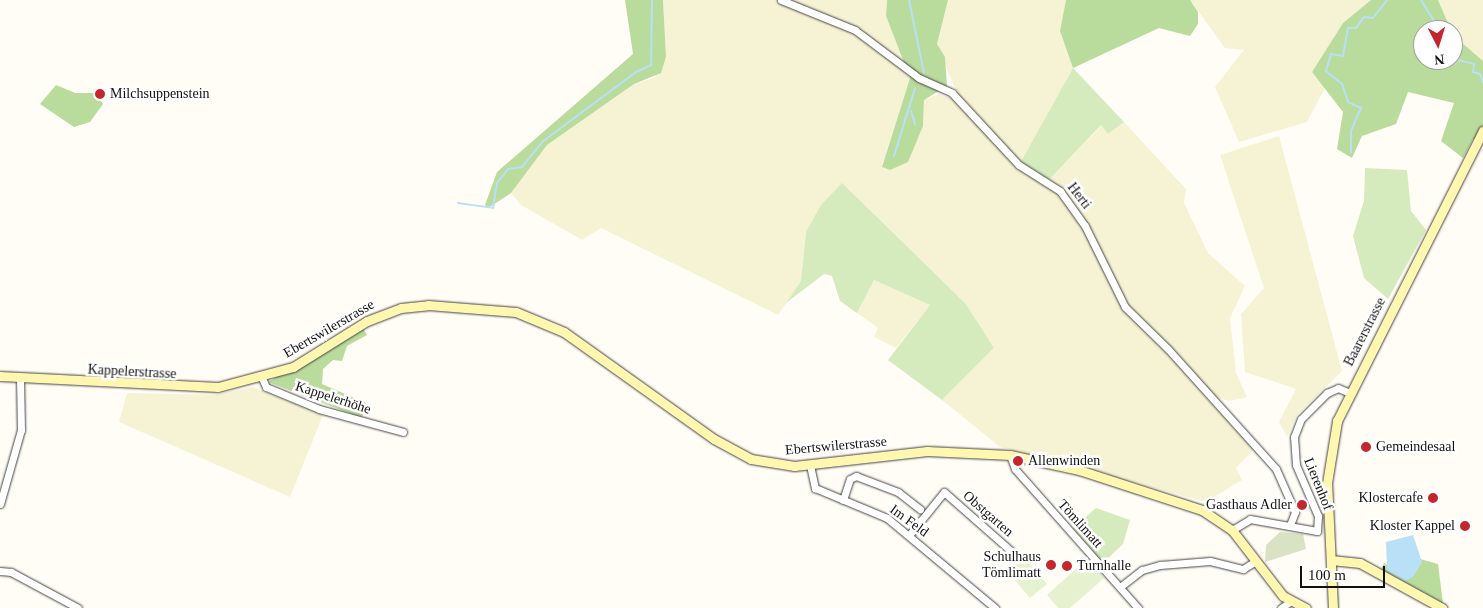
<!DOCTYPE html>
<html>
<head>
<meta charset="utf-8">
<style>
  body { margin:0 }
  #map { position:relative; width:1483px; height:608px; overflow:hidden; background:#fffdf5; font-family:"Times New Roman",serif }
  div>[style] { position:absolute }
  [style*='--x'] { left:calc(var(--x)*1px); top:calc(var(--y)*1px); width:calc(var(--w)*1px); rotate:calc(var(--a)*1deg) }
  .farmland>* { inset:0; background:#f6f3d4 }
  .green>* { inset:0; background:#d5ebbd }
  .forest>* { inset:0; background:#b9dc9c }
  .cemetery>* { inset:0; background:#d9e3c4 }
  .pitch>* { inset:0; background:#e6f2cf }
  .water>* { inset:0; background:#b9e0f7 }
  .stream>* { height:2px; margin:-1px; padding:0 1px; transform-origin:1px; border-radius:1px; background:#b9e0f7 }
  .roads { filter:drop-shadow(0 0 1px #444) drop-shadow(0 0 1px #444) }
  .street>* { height:7px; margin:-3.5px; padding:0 3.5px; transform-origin:3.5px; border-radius:3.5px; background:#fff }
  .secondary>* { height:9px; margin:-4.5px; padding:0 4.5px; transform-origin:4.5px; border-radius:4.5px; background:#fff6b0 }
  .dots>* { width:14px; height:14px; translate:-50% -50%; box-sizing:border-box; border:2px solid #fff; border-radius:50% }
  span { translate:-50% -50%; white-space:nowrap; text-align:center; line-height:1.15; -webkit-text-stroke:5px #fff; paint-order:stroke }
  .poi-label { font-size:14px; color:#111 }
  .left { translate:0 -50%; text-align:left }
  .right { translate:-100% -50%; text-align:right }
  .street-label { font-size:14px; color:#111 }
  .north { position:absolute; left:1413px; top:20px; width:50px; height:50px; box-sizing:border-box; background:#fff; border:1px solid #a0a0a0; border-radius:50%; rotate:175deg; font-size:14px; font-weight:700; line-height:20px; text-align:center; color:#111 }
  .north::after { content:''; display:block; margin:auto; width:18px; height:22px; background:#c4262e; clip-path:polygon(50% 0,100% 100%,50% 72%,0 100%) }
  .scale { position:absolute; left:1300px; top:566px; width:85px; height:22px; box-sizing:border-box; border:2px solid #111; border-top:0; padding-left:6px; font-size:15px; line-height:18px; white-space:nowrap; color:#111; -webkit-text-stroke:4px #fff; paint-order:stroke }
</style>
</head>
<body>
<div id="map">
  <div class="farmland">
    <i style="clip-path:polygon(663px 0,887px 0,886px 16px,910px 78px,882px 166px,923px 126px,924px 100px,938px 94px,960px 101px,937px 44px,948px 0,1067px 0,1061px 34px,1073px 68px,1019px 165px,1047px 182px,1102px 125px,1108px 134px,1124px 122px,1186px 189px,1184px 203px,1208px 253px,1245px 286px,1230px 318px,1236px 373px,1247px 397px,1230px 401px,1211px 396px,1254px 449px,1236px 468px,1242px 480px,1206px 502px,1000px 447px,942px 400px,994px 348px,966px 304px,842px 184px,806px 232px,801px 281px,778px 315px,601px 228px,582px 240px,521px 205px,511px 193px,547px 145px,634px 84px,654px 78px,666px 57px)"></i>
    <i style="clip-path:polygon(1190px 0,1371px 0,1343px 23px,1312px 72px,1325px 88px,1307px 122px,1239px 142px,1215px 87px,1244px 50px,1225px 48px)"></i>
    <i style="clip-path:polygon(1438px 0,1483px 0,1483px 61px,1453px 35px)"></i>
    <i style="clip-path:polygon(1279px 136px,1342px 371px,1297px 415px,1287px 437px,1279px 422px,1296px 389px,1245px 372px,1241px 314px,1264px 288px,1220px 155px)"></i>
    <i style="clip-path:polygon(874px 280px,930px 305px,896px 348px,874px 337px,878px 328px,857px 313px)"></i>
    <i style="clip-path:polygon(253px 387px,323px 415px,290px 497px,119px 422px,127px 393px,212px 395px)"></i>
  </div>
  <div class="green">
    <i style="clip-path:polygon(1073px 68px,1124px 122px,1108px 134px,1101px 125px,1047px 182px,1019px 165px)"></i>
    <i style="clip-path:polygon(1365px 168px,1407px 170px,1411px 211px,1426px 230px,1388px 299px,1364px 278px,1353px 236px,1364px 201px)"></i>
    <i style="clip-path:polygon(842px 183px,966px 304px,994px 348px,942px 400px,888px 360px,930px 305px,874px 280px,857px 313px,840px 301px,832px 276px,824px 274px,786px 303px,801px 281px,806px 232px,821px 205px)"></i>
    <i style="clip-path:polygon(1096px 508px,1130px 520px,1123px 544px,1103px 563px,1072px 529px)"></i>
  </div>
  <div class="forest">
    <i style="clip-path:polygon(625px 0,663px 0,666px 57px,661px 73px,634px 84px,547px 145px,511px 193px,488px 208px,485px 205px,497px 172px,633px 54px)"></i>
    <i style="clip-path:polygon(887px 0,948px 0,937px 44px,945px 57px,947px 86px,924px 100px,923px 126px,908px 162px,890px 170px,882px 167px,910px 78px,886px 16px)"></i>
    <i style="clip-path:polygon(1066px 0,1190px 0,1198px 12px,1198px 24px,1190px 36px,1159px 28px,1073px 68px,1060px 31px)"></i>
    <i style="clip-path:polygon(1371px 0,1438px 0,1451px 30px,1423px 30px,1423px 60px,1453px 60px,1453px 35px,1483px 61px,1483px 144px,1473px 139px,1463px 158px,1441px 141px,1454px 103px,1408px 92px,1396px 124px,1362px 136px,1352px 158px,1337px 149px,1343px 112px,1312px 72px,1343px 23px)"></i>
    <i style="clip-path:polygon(56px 85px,75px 93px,95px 93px,103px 104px,90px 122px,74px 127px,40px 104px)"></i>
    <i style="clip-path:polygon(363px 328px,367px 335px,347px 346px,342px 361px,333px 360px,323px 369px,322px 384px,366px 403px,362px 418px,268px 382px)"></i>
    <i style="clip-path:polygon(1420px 559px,1438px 564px,1443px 603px,1381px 569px,1384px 563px,1405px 578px)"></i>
  </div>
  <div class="cemetery">
    <i style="clip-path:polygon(1280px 532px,1303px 534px,1306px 549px,1265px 562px,1266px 545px)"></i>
  </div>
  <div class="pitch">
    <i style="clip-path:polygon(1025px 558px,1047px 584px,1030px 598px,1008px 572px)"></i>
    <i style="clip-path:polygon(1087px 559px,1104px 578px,1070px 608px,1058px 608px,1047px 595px)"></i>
  </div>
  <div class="water">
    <i style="clip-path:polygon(1413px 535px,1422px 562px,1413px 577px,1405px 581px,1387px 570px,1386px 542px)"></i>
  </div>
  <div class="stream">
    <i style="--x:909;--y:0;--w:75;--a:78.4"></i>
    <i style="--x:1421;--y:0;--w:28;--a:58"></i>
    <i style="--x:1436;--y:24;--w:8;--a:135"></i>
    <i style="--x:1453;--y:52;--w:9;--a:58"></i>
    <i style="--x:1458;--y:60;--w:16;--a:14"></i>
    <i style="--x:1474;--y:64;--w:8;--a:97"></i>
    <i style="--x:1473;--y:72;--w:7;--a:16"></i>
    <i style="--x:1480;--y:74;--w:9;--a:69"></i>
    <i style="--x:911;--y:111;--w:14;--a:73"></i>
    <i style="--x:1351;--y:153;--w:22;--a:-90"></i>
    <i style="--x:1351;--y:131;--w:25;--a:-67"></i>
    <i style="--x:1361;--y:108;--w:14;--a:-155"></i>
    <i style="--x:1348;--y:102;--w:19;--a:-108"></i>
    <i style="--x:1342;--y:84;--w:21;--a:-141"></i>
    <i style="--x:1326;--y:71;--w:18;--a:-74"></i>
    <i style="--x:1331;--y:54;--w:12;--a:9"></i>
    <i style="--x:1343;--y:56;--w:28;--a:-80"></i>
    <i style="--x:1348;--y:28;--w:8;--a:0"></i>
    <i style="--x:1356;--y:28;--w:14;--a:-54"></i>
    <i style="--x:1364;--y:17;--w:9;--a:6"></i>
    <i style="--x:1373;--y:18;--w:23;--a:-52"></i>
    <i style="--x:894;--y:156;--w:71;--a:-72.8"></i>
    <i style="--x:458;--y:203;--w:35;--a:8"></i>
    <i style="--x:493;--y:208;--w:25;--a:-81"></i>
    <i style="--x:497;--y:183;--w:18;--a:-52"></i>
    <i style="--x:508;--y:169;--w:14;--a:-8"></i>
    <i style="--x:522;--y:167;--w:32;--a:-51"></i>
    <i style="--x:542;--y:142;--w:117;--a:-36.7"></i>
    <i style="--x:636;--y:72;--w:17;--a:-25"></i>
    <i style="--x:651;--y:65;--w:65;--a:-89.1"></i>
  </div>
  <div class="roads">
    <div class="street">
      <i style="--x:781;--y:0;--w:80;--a:22.1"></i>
      <i style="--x:855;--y:30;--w:80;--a:36.9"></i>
      <i style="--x:919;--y:78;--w:36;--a:24"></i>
      <i style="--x:952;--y:93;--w:98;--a:47.1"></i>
      <i style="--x:1019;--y:165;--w:49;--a:32.4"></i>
      <i style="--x:1060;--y:191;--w:43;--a:54.5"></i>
      <i style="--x:1085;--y:226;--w:90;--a:63.7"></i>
      <i style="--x:1125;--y:307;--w:60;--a:44.3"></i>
      <i style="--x:1168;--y:349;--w:161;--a:48"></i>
      <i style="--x:1276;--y:469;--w:47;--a:66.2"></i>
      <i style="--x:1295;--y:512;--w:14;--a:111"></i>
      <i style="--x:262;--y:378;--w:10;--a:66"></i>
      <i style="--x:266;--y:387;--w:57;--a:22.5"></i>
      <i style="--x:319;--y:409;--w:87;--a:15.3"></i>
      <i style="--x:1010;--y:455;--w:15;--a:70"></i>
      <i style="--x:1015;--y:469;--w:186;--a:48.5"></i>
      <i style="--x:810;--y:465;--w:24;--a:78"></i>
      <i style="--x:815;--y:488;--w:78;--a:22.6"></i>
      <i style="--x:887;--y:518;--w:141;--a:39.8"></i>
      <i style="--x:843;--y:500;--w:22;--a:-72"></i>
      <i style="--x:850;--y:479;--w:7;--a:-27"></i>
      <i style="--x:856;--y:476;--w:45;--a:20.9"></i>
      <i style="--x:898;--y:492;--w:28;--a:38"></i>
      <i style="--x:0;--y:504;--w:77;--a:-74.2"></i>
      <i style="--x:21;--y:430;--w:53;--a:-91.1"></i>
      <i style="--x:1232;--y:530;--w:21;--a:-31"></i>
      <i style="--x:1250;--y:519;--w:68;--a:10.2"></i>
      <i style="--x:1317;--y:531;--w:15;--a:-86"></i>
      <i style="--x:1318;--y:516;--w:56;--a:-113.3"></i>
      <i style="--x:1296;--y:465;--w:28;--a:-94"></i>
      <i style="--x:1294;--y:437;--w:19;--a:-69"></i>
      <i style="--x:1301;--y:419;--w:37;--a:-45"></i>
      <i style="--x:1327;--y:393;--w:12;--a:-24"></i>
      <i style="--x:1338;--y:388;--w:13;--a:23"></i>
      <i style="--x:910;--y:534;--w:54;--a:-51"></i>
      <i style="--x:944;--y:492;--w:91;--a:41.4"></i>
      <i style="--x:0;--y:571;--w:11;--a:5"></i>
      <i style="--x:11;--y:572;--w:76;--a:28.2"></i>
      <i style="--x:1120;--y:587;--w:28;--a:-38"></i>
      <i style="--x:1142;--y:570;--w:19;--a:-16"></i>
      <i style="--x:1160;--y:565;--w:50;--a:-4.6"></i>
      <i style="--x:1210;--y:561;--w:34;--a:14"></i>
      <i style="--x:1243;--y:569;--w:15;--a:-32"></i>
      <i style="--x:1281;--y:608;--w:12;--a:-35"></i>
    </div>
    <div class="secondary">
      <i style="--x:0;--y:376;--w:218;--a:2.9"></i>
      <i style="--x:218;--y:387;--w:78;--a:-14.9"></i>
      <i style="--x:293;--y:367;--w:87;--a:-31.9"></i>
      <i style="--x:367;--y:321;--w:36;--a:-21"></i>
      <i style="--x:401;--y:308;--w:27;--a:-6"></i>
      <i style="--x:428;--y:305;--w:88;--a:4.5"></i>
      <i style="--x:516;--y:312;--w:52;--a:22.6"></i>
      <i style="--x:564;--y:332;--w:184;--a:35.5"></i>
      <i style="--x:714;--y:439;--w:42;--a:28.4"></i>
      <i style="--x:751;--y:459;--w:44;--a:9.2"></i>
      <i style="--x:794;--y:466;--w:134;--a:-6.4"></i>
      <i style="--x:927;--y:451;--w:83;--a:2.8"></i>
      <i style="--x:1010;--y:455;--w:71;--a:12.3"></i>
      <i style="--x:1079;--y:470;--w:129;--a:18"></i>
      <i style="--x:1202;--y:510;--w:36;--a:34"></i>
      <i style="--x:1232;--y:530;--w:83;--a:52.3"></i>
      <i style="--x:1283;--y:596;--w:26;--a:28"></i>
      <i style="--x:1331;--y:560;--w:29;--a:6"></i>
      <i style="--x:1360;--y:563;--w:94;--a:28.8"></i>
      <i style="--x:1333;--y:608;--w:125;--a:-92.7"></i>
      <i style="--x:1327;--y:483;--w:63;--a:-80.8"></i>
      <i style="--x:1337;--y:421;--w:325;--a:-63.3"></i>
    </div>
  </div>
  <div class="dots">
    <i style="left:100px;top:94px;background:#c4262e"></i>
    <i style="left:1366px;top:447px;background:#c4262e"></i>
    <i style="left:1018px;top:461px;background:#c4262e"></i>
    <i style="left:1433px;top:498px;background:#c4262e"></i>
    <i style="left:1302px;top:505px;background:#c4262e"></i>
    <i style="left:1465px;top:526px;background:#c4262e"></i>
    <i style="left:1051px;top:565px;background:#c4262e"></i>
    <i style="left:1067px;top:566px;background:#c4262e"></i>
  </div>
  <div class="poi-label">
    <span class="left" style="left:110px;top:94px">Milchsuppenstein</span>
    <span class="left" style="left:1376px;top:447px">Gemeindesaal</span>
    <span class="left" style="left:1028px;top:461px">Allenwinden</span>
    <span class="right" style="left:1423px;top:498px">Klostercafe</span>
    <span class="right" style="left:1292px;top:505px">Gasthaus Adler</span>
    <span class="right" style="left:1455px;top:526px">Kloster Kappel</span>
    <span class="right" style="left:1041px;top:565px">Schulhaus<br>Tömlimatt</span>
    <span class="left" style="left:1077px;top:566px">Turnhalle</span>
  </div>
  <div class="street-label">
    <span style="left:1079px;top:196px;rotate:52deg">Herti</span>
    <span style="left:329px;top:329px;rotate:-30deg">Ebertswilerstrasse</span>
    <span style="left:1365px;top:332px;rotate:-63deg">Baarerstrasse</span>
    <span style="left:132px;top:372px;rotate:3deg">Kappelerstrasse</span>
    <span style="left:333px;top:398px;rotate:18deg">Kappelerhöhe</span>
    <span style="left:836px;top:446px;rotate:-5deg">Ebertswilerstrasse</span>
    <span style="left:1318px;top:484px;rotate:68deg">Lierenhof</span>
    <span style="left:988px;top:514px;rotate:41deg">Obstgarten</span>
    <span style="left:909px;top:521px;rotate:36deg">Im Feld</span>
    <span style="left:1080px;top:524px;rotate:48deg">Tömlimatt</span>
  </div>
  <div class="north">N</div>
  <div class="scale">100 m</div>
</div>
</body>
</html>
